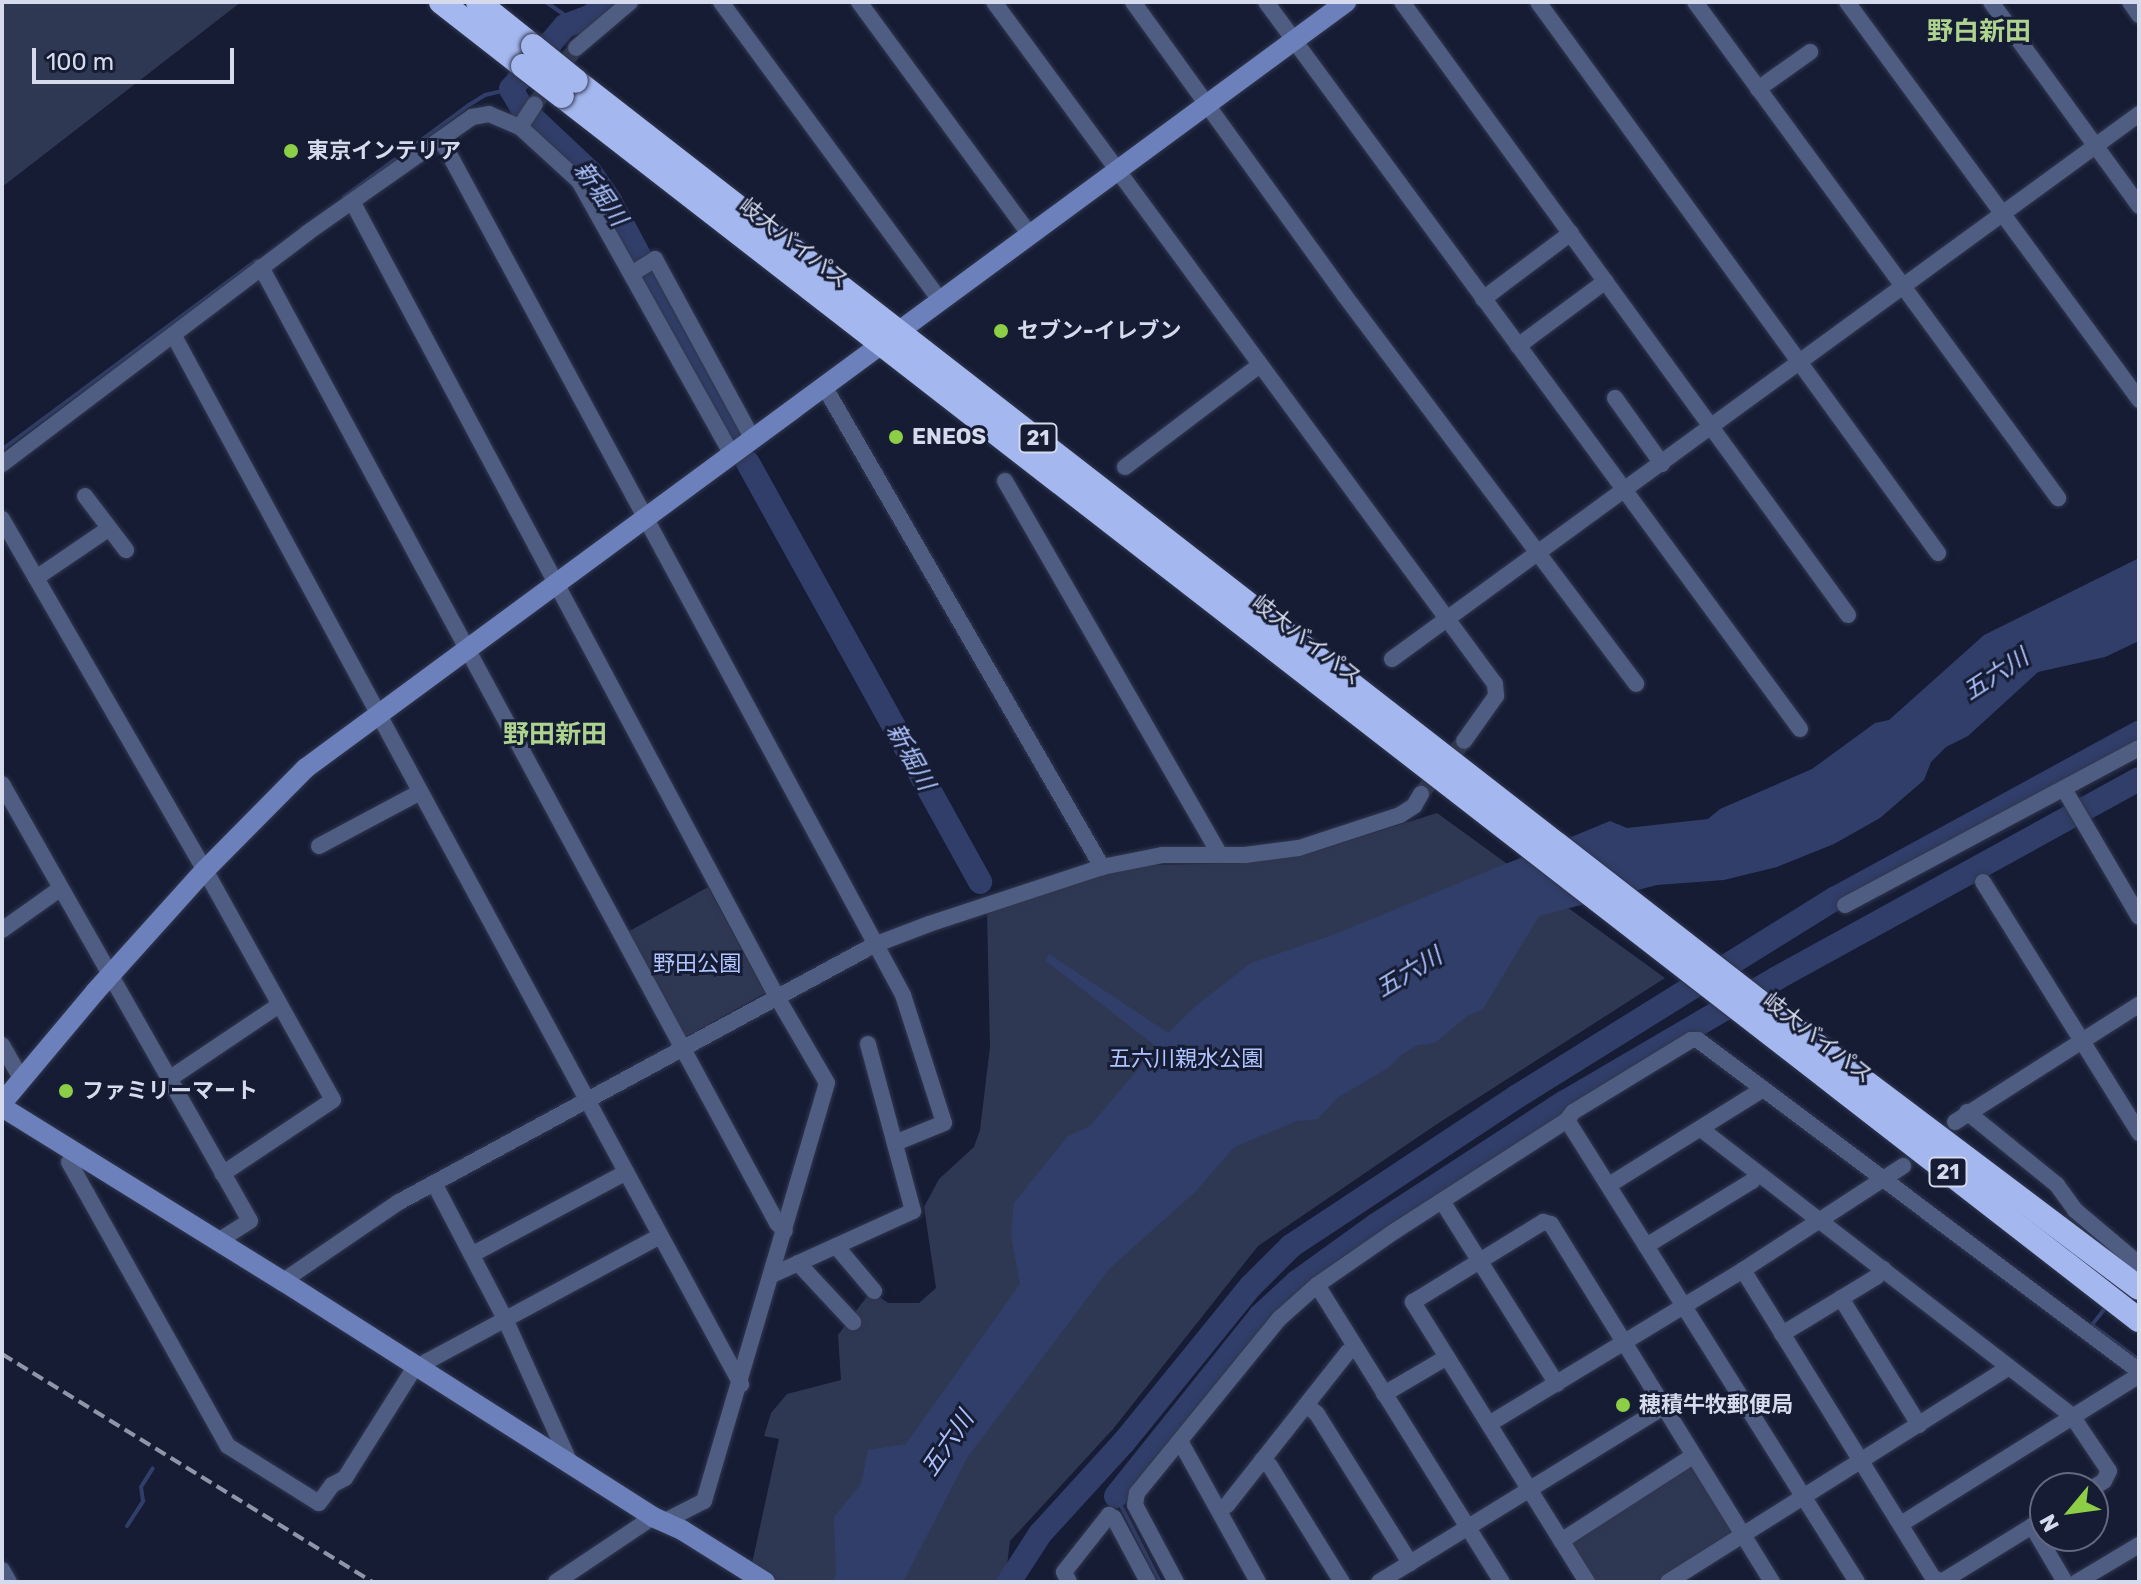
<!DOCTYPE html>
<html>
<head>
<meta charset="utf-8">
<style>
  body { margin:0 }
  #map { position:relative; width:2141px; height:1584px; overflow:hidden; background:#151c34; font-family:Rubik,"Noto Sans JP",sans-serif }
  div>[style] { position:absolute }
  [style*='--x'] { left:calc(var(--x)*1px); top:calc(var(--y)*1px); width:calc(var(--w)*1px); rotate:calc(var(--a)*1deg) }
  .green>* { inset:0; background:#2f3853 }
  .water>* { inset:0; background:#313e6a }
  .stream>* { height:4px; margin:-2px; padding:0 2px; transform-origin:2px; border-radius:2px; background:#313e6a }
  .river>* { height:24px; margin:-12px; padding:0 12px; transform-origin:12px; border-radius:12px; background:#313e6a }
  .street-tunnel>* { height:16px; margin-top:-8px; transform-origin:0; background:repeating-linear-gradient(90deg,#323950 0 16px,transparent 0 24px) }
  .roads { filter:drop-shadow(0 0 2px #30374e) drop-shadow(0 0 2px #30374e) }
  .street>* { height:16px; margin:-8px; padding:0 8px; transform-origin:8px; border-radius:8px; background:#505d82 }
  .secondary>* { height:20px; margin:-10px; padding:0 10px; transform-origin:10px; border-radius:10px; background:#6c80bb }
  .highway>* { height:24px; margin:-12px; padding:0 12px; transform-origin:12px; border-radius:12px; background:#a4b7ef }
  .rail>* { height:4px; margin-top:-2px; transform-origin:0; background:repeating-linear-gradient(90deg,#9096aa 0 12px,transparent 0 18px) }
  .bridges { filter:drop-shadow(0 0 2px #30374e) drop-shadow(0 0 2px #30374e) }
  .highway-bridge>* { height:24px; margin:-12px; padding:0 12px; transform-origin:12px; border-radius:12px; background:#a4b7ef }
  .dots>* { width:22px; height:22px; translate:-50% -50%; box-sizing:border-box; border:4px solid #151c34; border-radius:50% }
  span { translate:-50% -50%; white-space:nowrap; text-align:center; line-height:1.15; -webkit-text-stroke:6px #151c34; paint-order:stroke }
  .shield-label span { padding:2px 6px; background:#151c34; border:2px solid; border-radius:6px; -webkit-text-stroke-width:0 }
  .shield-label { font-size:20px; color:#d5dbec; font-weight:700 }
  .poi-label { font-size:22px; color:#d5dbec; font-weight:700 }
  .left { translate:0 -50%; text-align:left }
  .street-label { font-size:22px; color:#d5dbec }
  .park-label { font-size:22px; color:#b0c4ff }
  .water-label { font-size:24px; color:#acc1fb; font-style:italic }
  .quarter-label { font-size:26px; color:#add38e; font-weight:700 }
  .frame { position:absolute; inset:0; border:4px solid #d5dbec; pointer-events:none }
  .north { position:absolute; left:2029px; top:1472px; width:80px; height:80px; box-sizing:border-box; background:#151c34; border:2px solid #62687e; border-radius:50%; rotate:241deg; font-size:22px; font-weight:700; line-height:32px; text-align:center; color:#d5dbec }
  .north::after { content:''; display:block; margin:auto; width:28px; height:36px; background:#8cce46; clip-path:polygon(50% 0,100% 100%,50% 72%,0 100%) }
  .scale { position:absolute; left:32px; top:48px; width:202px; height:36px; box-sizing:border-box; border:4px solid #d5dbec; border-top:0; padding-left:10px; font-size:24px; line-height:28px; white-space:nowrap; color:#d5dbec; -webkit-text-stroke:6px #151c34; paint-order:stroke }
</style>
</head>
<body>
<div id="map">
  <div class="green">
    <i style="clip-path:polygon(2px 2px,241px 2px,2px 187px)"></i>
    <i style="clip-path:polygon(1437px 813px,1665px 978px,1437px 1124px,1258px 1246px,1113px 1429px,1010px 1541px,1005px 1582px,748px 1582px,779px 1439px,764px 1436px,771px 1413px,787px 1394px,841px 1380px,838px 1335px,871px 1291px,888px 1303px,919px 1303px,936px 1288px,924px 1207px,939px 1179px,974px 1147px,980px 1130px,990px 1047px,987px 912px,1125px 866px,1242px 863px,1304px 855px)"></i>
    <i style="clip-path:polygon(708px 887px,765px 993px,684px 1038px,626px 933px)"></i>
    <i style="clip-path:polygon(1687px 1467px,1695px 1468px,1731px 1530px,1730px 1536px,1656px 1582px,1595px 1582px,1571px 1544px,1576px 1537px)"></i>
  </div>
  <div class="water">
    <i style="clip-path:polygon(2139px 558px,2139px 641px,2105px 657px,2038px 672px,1968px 736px,1946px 747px,1931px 762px,1924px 780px,1880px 818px,1834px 844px,1777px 867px,1724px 880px,1657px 885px,1539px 916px,1483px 1009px,1467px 1016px,1435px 1043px,1418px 1045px,1402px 1054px,1388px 1068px,1337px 1098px,1318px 1119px,1297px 1121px,1234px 1147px,1196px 1191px,1109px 1269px,967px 1458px,903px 1582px,833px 1582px,836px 1575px,834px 1517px,861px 1484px,868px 1450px,906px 1444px,1020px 1284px,1011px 1235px,1014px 1203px,1068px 1136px,1090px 1126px,1157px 1047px,1046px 961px,1049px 954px,1168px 1033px,1197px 1005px,1251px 963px,1333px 935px,1610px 821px,1627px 828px,1708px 819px,1720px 809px,1812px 769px,1875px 723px,1889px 720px,1984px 635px)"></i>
  </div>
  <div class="stream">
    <i style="--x:546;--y:2;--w:33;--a:35"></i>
    <i style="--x:344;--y:197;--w:155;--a:-36.4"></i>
    <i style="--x:469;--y:105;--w:19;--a:-32"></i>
    <i style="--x:485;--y:95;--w:27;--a:-13"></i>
    <i style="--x:4;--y:448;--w:314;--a:-36.6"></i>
    <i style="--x:2106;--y:1307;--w:23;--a:128"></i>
    <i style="--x:2092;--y:1325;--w:59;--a:36.7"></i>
    <i style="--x:1116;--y:1496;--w:97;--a:62.9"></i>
    <i style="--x:127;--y:1526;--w:30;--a:-57"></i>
    <i style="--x:143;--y:1501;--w:14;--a:-98"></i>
    <i style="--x:141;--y:1487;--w:22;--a:-58"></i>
  </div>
  <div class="river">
    <i style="--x:610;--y:2;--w:26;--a:144"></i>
    <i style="--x:589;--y:17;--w:26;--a:159"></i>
    <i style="--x:565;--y:26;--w:83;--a:130.6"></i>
    <i style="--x:511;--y:89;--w:22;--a:60"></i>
    <i style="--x:522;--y:108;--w:93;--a:43.3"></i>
    <i style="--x:590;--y:172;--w:35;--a:55"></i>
    <i style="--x:610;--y:201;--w:261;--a:61.9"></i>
    <i style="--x:748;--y:463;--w:479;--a:61"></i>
    <i style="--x:1116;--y:1496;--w:231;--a:-51.3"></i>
    <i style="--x:1260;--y:1316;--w:50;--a:-42.6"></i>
    <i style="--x:1297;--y:1282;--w:97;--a:-35.8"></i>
    <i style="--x:1376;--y:1225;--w:225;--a:-33.1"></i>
    <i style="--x:1565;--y:1102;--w:246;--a:-30.3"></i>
    <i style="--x:1777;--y:978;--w:413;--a:-28.8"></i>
    <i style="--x:1009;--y:1582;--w:57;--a:-57.1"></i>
    <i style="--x:1040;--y:1534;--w:125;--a:-47.6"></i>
    <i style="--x:1124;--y:1442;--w:201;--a:-50.9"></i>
    <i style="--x:1251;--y:1286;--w:57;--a:-45"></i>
    <i style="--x:1291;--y:1246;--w:270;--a:-33.5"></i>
    <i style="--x:1516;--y:1097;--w:377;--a:-31.9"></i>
    <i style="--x:1836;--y:898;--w:345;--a:-28.6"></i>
  </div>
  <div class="street-tunnel">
    <i style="--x:535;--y:104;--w:69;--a:-53.8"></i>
    <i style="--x:1421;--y:794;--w:68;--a:-50.9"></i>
  </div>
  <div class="roads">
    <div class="street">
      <i style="--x:721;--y:2;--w:371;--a:53.7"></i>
      <i style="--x:859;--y:2;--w:289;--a:53.7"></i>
      <i style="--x:994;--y:2;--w:846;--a:53.7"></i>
      <i style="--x:1495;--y:684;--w:12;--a:85"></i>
      <i style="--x:1496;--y:696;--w:55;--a:125.4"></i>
      <i style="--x:1133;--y:2;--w:362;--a:54.2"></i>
      <i style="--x:1345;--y:296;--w:485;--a:53.1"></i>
      <i style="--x:1266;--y:2;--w:902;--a:53.7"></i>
      <i style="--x:1402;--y:2;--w:758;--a:53.96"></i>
      <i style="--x:1538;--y:2;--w:681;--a:54.02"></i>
      <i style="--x:1695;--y:2;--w:615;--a:53.8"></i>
      <i style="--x:1847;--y:2;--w:494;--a:53.7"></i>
      <i style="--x:1991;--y:2;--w:252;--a:54"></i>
      <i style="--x:2130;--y:2;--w:16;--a:55"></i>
      <i style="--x:576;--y:48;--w:71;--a:-40.4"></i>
      <i style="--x:1758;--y:89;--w:64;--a:-35.4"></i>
      <i style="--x:520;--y:127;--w:27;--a:-57"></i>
      <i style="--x:441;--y:139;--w:973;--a:61.64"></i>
      <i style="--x:903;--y:995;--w:134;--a:72.2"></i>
      <i style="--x:944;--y:1123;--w:53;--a:157.8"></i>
      <i style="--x:353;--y:203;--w:900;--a:61.9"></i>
      <i style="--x:777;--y:997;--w:99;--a:59.8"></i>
      <i style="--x:827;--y:1083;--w:436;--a:106.4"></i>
      <i style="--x:704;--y:1501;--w:44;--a:152.9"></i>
      <i style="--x:261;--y:267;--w:1086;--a:61.64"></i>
      <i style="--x:777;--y:1223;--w:11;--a:45"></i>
      <i style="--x:633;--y:273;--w:26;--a:-32"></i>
      <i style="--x:655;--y:259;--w:204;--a:61.5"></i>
      <i style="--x:1483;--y:299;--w:110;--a:-36.9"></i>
      <i style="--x:174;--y:336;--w:1192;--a:61.59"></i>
      <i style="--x:1518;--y:346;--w:109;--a:-36.5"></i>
      <i style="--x:824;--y:386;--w:556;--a:59.97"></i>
      <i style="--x:1615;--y:398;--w:81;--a:54.5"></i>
      <i style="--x:2;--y:464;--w:383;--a:-37.1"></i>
      <i style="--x:307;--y:233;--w:202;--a:-35.1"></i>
      <i style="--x:472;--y:117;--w:17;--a:-10"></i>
      <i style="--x:489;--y:114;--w:34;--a:23"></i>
      <i style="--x:520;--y:127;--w:80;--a:42.5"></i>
      <i style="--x:579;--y:181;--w:312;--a:60.8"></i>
      <i style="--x:1125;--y:467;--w:169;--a:-37.1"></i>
      <i style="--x:1005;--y:481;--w:431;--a:60.1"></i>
      <i style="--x:85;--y:496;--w:68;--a:52.8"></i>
      <i style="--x:2;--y:519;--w:405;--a:60"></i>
      <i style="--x:205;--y:870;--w:263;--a:60.9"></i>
      <i style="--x:333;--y:1100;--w:133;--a:146.3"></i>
      <i style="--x:36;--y:578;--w:87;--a:-34.2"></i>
      <i style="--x:1392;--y:659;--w:925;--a:-36.11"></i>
      <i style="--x:2;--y:784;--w:502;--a:60.42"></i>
      <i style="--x:250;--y:1221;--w:38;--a:148"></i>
      <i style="--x:2064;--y:789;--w:148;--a:59.6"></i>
      <i style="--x:319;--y:846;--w:115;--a:-28.1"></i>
      <i style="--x:1983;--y:882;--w:296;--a:58.1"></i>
      <i style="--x:1845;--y:905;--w:333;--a:-28.1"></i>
      <i style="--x:2;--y:930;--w:72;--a:-35.4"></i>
      <i style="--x:2;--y:1045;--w:40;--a:60.3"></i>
      <i style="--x:169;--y:1079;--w:133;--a:-33.9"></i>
      <i style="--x:1967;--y:1112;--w:116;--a:39"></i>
      <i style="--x:2057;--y:1185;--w:31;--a:54"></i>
      <i style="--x:2075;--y:1210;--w:84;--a:40.2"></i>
      <i style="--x:1567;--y:1120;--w:545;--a:57.88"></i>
      <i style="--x:1955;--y:1122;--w:218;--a:-32.5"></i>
      <i style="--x:1701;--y:1129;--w:469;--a:37.7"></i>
      <i style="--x:2072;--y:1416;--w:66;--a:56.1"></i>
      <i style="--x:2109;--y:1471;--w:11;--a:117"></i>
      <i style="--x:2104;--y:1481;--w:13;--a:148"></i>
      <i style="--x:69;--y:1162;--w:325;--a:60.8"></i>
      <i style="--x:228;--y:1446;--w:107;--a:32.1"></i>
      <i style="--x:319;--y:1503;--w:22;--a:-54"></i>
      <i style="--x:332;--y:1485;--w:15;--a:-28"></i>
      <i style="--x:345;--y:1478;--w:131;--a:-57.8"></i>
      <i style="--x:434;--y:1183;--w:153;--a:62.4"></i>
      <i style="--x:505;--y:1319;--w:160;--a:65.7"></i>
      <i style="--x:1609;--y:1185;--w:181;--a:-31.9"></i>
      <i style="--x:1442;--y:1201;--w:216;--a:57.9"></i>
      <i style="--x:836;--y:1246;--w:59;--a:49.8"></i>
      <i style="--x:1646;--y:1246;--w:124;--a:-31.5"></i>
      <i style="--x:1752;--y:1181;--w:9;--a:-49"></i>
      <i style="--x:473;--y:1254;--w:172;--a:-28.1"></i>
      <i style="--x:798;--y:1263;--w:81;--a:47"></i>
      <i style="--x:1743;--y:1270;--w:363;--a:58.3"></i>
      <i style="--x:1934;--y:1579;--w:9;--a:13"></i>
      <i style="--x:1943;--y:1581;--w:120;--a:-31.7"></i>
      <i style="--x:772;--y:1275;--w:155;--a:-24.4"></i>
      <i style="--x:913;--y:1211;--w:173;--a:-105.1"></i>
      <i style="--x:283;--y:1281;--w:140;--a:-34.3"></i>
      <i style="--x:399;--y:1202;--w:540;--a:-28.42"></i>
      <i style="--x:874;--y:945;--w:59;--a:-20.9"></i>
      <i style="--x:929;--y:924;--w:182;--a:-18.2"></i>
      <i style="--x:1102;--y:867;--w:61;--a:-11.3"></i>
      <i style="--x:1162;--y:855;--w:83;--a:0"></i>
      <i style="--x:1245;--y:855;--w:54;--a:-7.4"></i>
      <i style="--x:1299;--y:848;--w:106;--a:-18.1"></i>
      <i style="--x:1400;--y:815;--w:17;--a:-33"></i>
      <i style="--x:1414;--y:806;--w:14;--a:-60"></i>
      <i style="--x:1317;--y:1285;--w:350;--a:58.1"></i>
      <i style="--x:1841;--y:1298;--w:149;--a:58.4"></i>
      <i style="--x:1782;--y:1334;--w:110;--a:-31.2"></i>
      <i style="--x:1876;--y:1277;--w:11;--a:-49"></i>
      <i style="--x:421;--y:1368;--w:8;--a:-50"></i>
      <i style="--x:426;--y:1362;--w:264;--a:-28.3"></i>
      <i style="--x:1384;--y:1394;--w:73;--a:-30.4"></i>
      <i style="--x:1306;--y:1405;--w:14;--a:39"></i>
      <i style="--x:1317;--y:1414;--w:176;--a:58"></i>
      <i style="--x:1489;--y:1424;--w:297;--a:-31.2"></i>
      <i style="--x:1743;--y:1270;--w:191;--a:-33"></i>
      <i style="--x:1180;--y:1441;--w:161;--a:61"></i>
      <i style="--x:1262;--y:1460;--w:10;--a:37"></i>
      <i style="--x:1270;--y:1466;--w:137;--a:58.2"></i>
      <i style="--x:1219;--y:1510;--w:9;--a:-32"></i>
      <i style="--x:1227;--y:1505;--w:195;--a:-51.7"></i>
      <i style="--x:1348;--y:1352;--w:9;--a:-27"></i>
      <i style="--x:1901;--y:1524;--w:281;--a:-32"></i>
      <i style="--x:2032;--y:1526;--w:65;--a:59.5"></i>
      <i style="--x:1561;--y:1541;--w:157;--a:-32.8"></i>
      <i style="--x:2;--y:1570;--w:14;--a:60"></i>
      <i style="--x:556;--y:1582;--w:117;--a:-33.8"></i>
      <i style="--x:1069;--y:1582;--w:11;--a:-117"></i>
      <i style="--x:1064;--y:1572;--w:73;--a:-51.7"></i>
      <i style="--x:1109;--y:1515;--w:6;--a:31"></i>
      <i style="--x:1114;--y:1518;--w:72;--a:62"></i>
      <i style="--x:1176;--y:1582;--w:87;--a:-118"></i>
      <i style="--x:1135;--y:1505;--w:12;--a:-81"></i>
      <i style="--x:1137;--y:1493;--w:225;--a:-50.8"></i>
      <i style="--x:1279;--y:1319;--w:51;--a:-41.8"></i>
      <i style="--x:1317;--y:1285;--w:95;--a:-34.7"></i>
      <i style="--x:1395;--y:1231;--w:205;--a:-32.8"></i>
      <i style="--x:1567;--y:1120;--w:10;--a:-53"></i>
      <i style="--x:1573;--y:1112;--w:138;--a:-31.4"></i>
      <i style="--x:1691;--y:1040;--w:7;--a:0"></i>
      <i style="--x:1698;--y:1040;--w:551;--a:36.89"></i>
      <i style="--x:1379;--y:1582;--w:334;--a:-31.6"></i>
      <i style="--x:1587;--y:1582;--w:330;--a:-121.9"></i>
      <i style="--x:1413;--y:1302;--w:153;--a:-31.6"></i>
      <i style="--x:1543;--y:1222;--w:8;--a:14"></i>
      <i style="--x:1551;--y:1224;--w:421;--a:58.3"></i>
      <i style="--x:1668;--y:1582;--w:402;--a:-32.2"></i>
      <i style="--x:2077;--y:1582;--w:72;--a:-30.8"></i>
    </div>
    <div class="secondary">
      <i style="--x:2;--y:1103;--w:145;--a:-50"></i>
      <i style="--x:95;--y:992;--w:164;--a:-48"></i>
      <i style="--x:205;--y:870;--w:144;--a:-45.3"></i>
      <i style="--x:306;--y:768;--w:1292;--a:-36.37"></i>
      <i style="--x:2;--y:1107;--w:331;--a:31.8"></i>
      <i style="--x:283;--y:1281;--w:439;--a:32.5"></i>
      <i style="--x:653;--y:1517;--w:32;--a:24"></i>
      <i style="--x:682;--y:1530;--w:98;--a:32.1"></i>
    </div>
    <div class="highway">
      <i style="--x:441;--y:2;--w:104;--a:38"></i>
      <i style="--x:478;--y:2;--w:70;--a:38.7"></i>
      <i style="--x:576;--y:81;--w:1513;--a:37.88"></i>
      <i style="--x:1770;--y:1010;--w:462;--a:37"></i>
      <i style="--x:562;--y:96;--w:1996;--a:37.82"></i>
    </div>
  </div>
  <div class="rail">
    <i style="--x:2;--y:1354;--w:435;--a:31.6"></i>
  </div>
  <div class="bridges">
    <div class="highway-bridge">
      <i style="--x:533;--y:46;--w:55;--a:39.1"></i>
      <i style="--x:523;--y:66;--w:49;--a:37.6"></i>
    </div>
  </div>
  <div class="dots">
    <i style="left:291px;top:151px;background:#8cce46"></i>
    <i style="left:1001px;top:331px;background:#8cce46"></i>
    <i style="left:896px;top:437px;background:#8cce46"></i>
    <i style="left:66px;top:1091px;background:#8cce46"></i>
    <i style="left:1623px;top:1405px;background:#8cce46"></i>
  </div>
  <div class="shield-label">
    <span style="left:1038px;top:438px">21</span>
    <span style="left:1948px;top:1172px">21</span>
  </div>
  <div class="poi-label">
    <span class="left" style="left:307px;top:151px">東京インテリア</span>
    <span class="left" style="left:1017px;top:331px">セブン-イレブン</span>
    <span class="left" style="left:912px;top:437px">ENEOS</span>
    <span class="left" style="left:82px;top:1091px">ファミリーマート</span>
    <span class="left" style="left:1639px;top:1405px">穂積牛牧郵便局</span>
  </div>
  <div class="street-label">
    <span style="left:794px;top:243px;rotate:38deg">岐大バイパス</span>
    <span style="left:1307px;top:640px;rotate:38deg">岐大バイパス</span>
    <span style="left:1818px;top:1038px;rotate:38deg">岐大バイパス</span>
  </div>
  <div class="park-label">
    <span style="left:697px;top:964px">野田公園</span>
    <span style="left:1186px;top:1059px">五六川親水公園</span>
  </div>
  <div class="water-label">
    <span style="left:600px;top:194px;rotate:55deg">新堀川</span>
    <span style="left:1996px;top:675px;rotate:-33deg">五六川</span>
    <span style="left:910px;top:757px;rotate:61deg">新堀川</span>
    <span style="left:1409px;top:973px;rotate:-31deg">五六川</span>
    <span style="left:948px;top:1444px;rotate:-56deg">五六川</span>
  </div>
  <div class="quarter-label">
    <span style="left:1979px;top:32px">野白新田</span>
    <span style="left:555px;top:735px">野田新田</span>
  </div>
  <div class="frame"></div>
  <div class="north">N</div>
  <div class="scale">100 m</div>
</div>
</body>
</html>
